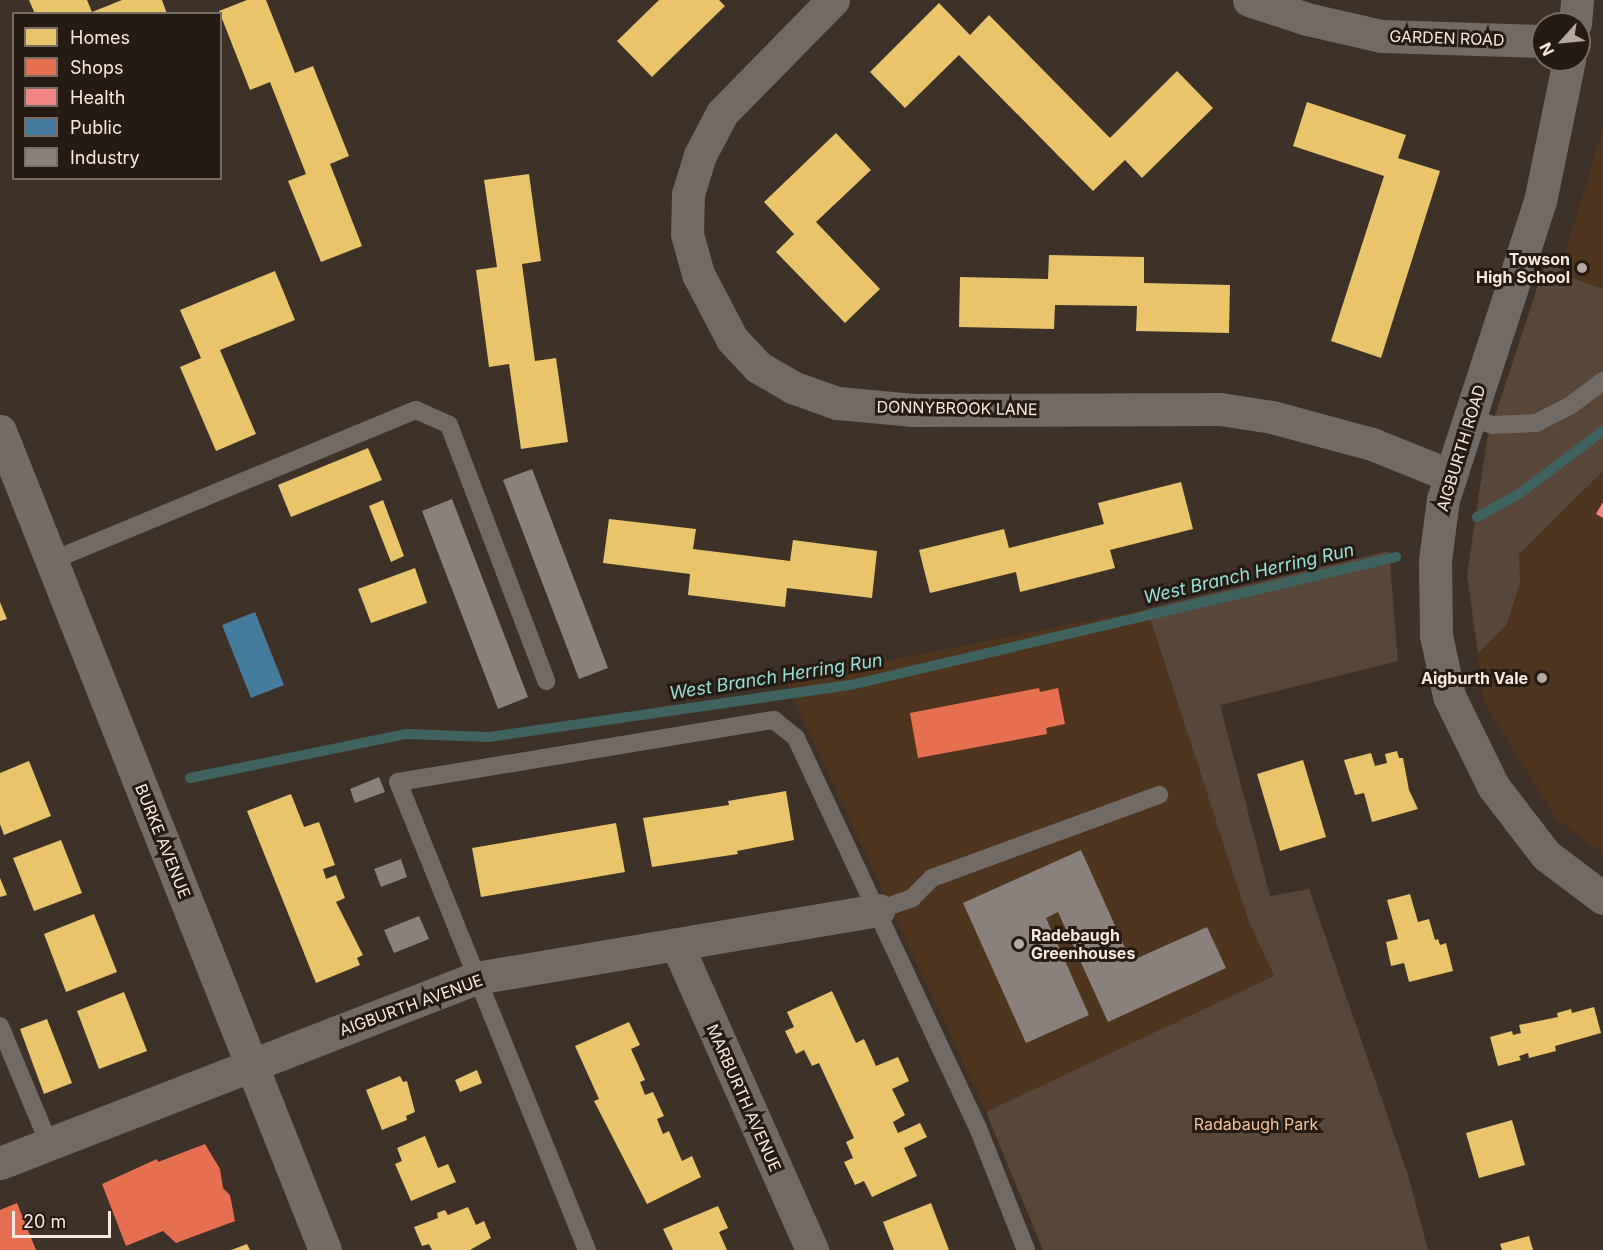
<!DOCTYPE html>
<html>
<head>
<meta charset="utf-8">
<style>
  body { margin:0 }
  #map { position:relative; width:1603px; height:1250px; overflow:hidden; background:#3e3128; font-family:Inter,sans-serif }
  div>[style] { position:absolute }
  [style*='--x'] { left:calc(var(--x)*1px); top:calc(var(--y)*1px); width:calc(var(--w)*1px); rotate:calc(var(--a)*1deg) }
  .built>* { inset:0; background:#4f341e }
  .green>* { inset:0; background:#584639 }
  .homes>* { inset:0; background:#e9c46a }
  .shops>* { inset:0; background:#e76f51 }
  .health>* { inset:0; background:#f28482 }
  .public>* { inset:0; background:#457b9d }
  .industry>* { inset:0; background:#8a817c }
  .stream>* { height:10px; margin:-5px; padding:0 5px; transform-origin:5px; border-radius:5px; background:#3e625d }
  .lane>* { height:18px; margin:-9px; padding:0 9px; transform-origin:9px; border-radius:9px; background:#716a65 }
  .street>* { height:33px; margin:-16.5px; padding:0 16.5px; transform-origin:16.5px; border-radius:16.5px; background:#716a65 }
  .secondary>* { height:33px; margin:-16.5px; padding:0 16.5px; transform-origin:16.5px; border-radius:16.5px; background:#756c66 }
  .dots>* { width:16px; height:16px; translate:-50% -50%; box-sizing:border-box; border:3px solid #261b13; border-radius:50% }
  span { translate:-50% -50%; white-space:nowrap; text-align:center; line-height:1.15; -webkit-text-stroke:6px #261b13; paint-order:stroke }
  .street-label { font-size:16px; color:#f8e8dd }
  .poi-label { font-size:16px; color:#f8e8dd; font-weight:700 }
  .right { translate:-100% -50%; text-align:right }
  .left { translate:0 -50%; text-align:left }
  .park-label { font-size:16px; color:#f5c29e }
  .water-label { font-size:18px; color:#94e0d7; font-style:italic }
  .legend { position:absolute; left:12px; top:12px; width:210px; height:168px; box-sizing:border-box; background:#261b13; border:2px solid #7a6d64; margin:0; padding:8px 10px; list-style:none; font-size:18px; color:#f8e8dd }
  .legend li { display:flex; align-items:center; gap:12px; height:30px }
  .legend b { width:30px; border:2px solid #7a6d64 }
  .north { position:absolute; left:1531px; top:12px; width:60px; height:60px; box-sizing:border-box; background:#261b13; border:2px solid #7a6d64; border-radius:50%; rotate:243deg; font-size:16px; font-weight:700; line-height:24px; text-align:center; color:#f8e8dd }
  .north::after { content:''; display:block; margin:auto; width:21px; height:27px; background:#b7a89e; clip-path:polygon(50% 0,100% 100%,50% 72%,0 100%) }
  .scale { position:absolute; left:12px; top:1211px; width:99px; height:27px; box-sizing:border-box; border:3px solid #f8e8dd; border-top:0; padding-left:8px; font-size:18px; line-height:21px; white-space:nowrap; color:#f8e8dd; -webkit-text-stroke:4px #261b13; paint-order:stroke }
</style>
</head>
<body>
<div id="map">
  <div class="built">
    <i style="clip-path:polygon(1603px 128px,1603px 345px,1540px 336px)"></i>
    <i style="clip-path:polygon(1603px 462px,1603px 853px,1557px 820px,1484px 703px,1467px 575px)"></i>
    <i style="clip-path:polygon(1147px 609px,1249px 922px,1274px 976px,986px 1112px,785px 681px)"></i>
  </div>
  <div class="green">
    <i style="clip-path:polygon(1547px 258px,1567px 276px,1603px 289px,1603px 471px,1519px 554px,1520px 582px,1507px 624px,1478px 653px,1467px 575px,1487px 440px)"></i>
    <i style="clip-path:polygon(1389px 551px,1398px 661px,1220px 705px,1270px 896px,1309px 889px,1408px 1175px,1428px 1250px,1043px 1250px,986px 1112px,1274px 976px,1249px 922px,1147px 609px)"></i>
  </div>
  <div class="homes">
    <i style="clip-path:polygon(29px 0,87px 0,92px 12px,122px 0,162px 0,167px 14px,35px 14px)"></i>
    <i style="clip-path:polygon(247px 0,266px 0,295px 73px,313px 66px,349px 156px,330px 164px,362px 246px,321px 262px,288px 181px,306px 174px,270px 82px,250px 90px,219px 11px)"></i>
    <i style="clip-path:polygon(659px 0,719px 0,725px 6px,652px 77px,617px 41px)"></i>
    <i style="clip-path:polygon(939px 3px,970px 35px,989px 15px,1110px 138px,1177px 71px,1213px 108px,1142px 178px,1125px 160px,1093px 191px,959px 55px,905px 108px,870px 72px)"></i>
    <i style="clip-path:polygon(1307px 102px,1406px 135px,1398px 158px,1440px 171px,1381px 358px,1331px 341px,1384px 176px,1293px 146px)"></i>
    <i style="clip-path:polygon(836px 133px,871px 170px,816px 222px,880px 289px,845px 323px,776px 252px,794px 234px,764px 202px)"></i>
    <i style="clip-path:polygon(529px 174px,541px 261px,522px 264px,535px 361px,556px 358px,568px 442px,521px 449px,509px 364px,489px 367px,476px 270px,497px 267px,484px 180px)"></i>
    <i style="clip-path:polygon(1049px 255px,1144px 257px,1144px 283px,1230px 285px,1229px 333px,1136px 331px,1137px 306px,1055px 305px,1054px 329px,959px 327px,960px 277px,1048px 279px)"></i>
    <i style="clip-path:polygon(275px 271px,295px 320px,220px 350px,256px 434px,216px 451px,180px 367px,201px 358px,180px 310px)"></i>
    <i style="clip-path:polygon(368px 448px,382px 480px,291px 517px,278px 485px)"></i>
    <i style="clip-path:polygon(1181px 482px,1193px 529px,1110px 550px,1115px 568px,1020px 592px,1016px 572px,930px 593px,919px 550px,1004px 529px,1009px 548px,1104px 524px,1098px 503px)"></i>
    <i style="clip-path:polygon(383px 500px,404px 556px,391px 562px,369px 506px)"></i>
    <i style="clip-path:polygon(609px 519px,696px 529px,693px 549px,790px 561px,793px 540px,877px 551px,872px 598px,787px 588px,785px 607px,688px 595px,690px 574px,603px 563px)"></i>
    <i style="clip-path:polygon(415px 568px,427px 603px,371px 623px,358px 589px)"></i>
    <i style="clip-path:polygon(0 602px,7px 619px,0 621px)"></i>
    <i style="clip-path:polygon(1397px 751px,1399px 758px,1403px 758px,1409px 790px,1418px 809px,1372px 822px,1364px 793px,1355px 795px,1344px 760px,1371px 753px,1375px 766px,1387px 763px,1385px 754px)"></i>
    <i style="clip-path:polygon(1303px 760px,1326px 837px,1280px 851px,1257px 774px)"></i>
    <i style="clip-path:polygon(29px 761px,51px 816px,4px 835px,0 824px,0 773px)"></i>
    <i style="clip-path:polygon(786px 791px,794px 840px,737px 851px,738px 854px,652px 867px,643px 818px,729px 805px,728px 801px)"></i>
    <i style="clip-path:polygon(291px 794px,304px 827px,319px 822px,335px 865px,323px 869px,326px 879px,336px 875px,345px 898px,336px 902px,363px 955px,357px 958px,360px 965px,316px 983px,247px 811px)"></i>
    <i style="clip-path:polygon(616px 823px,625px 872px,481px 897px,472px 848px)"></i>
    <i style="clip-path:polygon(61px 840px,82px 893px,34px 911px,13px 858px)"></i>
    <i style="clip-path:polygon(0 878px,7px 895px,0 897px)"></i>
    <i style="clip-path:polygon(1410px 894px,1418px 922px,1429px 919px,1435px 940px,1438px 939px,1440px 945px,1446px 943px,1453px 971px,1409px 982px,1404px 963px,1391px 966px,1386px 942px,1398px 939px,1387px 900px)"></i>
    <i style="clip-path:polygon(94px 914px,117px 972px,66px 992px,44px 934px)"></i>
    <i style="clip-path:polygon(832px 991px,856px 1043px,864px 1039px,876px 1066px,898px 1057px,909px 1081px,892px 1089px,905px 1115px,893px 1122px,898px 1133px,920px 1123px,927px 1137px,904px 1148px,917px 1176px,872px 1197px,864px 1181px,855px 1185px,844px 1162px,853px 1158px,846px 1142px,854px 1138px,819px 1063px,812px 1066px,804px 1050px,796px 1054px,785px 1031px,794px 1027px,787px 1012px)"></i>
    <i style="clip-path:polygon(124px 992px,147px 1051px,99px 1069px,77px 1011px)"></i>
    <i style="clip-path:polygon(1594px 1007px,1601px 1033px,1555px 1046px,1556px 1051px,1529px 1058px,1528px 1053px,1519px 1056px,1521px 1060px,1498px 1066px,1490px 1037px,1512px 1031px,1513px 1035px,1521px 1033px,1519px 1025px,1558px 1017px,1557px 1013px,1571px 1009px,1572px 1013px)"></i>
    <i style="clip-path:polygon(47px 1019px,72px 1083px,44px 1094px,20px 1029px)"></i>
    <i style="clip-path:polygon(629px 1022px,640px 1045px,631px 1049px,645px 1080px,640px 1082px,645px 1095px,653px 1092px,664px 1116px,657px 1119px,663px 1134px,669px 1131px,682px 1161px,692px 1156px,701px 1177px,647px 1204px,594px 1101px,599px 1099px,575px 1046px)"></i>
    <i style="clip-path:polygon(477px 1070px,482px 1083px,460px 1092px,455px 1080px)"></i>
    <i style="clip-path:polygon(400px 1076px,403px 1082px,407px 1081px,415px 1112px,406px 1116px,407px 1120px,382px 1130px,366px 1090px)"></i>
    <i style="clip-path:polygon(1512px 1120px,1525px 1165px,1479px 1178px,1466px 1133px)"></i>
    <i style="clip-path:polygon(425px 1136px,438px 1168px,448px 1164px,456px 1182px,411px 1201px,395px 1164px,402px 1161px,397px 1148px)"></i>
    <i style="clip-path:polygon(931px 1203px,949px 1250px,894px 1250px,883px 1222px)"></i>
    <i style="clip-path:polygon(718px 1206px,728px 1228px,719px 1232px,727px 1250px,673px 1250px,663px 1229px)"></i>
    <i style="clip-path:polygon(468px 1207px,476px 1225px,484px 1221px,491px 1238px,470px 1250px,432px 1250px,429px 1244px,422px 1246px,414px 1227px,438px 1218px,437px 1213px,445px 1210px,448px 1215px)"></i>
    <i style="clip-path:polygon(1529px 1236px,1533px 1250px,1502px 1250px,1500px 1244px)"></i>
    <i style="clip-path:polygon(247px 1244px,250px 1250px,231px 1250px)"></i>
  </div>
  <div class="shops">
    <i style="clip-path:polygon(1039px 688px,1040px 692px,1058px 688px,1065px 724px,1046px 728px,1047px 734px,918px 758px,910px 713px)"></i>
    <i style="clip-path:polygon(205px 1144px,220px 1169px,223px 1188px,230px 1195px,235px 1221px,176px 1243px,163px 1231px,126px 1246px,102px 1184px,157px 1159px,158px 1162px)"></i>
    <i style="clip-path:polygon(17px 1203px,36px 1250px,0 1250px,0 1210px)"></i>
  </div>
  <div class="health">
    <i style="clip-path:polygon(1603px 502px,1603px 518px,1596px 514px)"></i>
  </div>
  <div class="public">
    <i style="clip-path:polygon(255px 612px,284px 685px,251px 698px,222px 625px)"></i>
  </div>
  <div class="industry">
    <i style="clip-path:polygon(532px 469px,608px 668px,579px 679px,503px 480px)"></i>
    <i style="clip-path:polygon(452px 499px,528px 697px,498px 709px,422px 511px)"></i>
    <i style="clip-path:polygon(379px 777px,385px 792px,355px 803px,350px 789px)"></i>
    <i style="clip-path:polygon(1081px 850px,1131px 961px,1207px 927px,1226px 968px,1108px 1022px,1058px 912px,1046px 918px,1089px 1015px,1026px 1043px,963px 903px)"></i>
    <i style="clip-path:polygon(401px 859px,407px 877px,381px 887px,374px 869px)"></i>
    <i style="clip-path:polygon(419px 916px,429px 939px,394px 953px,384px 930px)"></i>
  </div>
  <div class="stream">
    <i style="--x:1477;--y:517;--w:48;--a:-28.7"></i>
    <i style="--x:1519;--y:494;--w:105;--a:-36.9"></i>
    <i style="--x:190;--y:778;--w:221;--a:-11.5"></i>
    <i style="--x:407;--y:734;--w:82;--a:2.1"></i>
    <i style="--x:489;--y:737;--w:366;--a:-8.2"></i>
    <i style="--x:851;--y:685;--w:560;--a:-13.22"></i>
  </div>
  <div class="lane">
    <i style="--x:1469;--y:417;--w:24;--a:19"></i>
    <i style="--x:1492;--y:425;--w:44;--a:-2.6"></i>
    <i style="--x:1536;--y:423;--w:39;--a:-27"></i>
    <i style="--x:1571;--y:405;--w:40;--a:-37"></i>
    <i style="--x:51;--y:561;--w:395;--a:-22.5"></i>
    <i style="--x:416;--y:410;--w:36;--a:24"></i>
    <i style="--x:449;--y:425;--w:274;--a:69.2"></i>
    <i style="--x:878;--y:910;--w:36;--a:-19"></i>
    <i style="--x:912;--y:898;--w:28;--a:-45"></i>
    <i style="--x:932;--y:878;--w:242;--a:-20.1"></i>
    <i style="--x:0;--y:1026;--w:128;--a:67.4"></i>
    <i style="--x:587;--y:1250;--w:505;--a:-111.99"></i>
    <i style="--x:398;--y:782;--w:381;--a:-9.4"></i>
    <i style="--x:774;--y:720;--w:28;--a:39"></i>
    <i style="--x:796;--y:738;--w:430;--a:65"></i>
    <i style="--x:978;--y:1128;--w:131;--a:68.5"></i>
  </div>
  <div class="street">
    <i style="--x:833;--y:0;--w:158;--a:134.5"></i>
    <i style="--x:722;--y:113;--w:47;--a:117.6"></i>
    <i style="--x:700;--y:155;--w:41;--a:107.1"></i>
    <i style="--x:688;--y:194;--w:40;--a:91.4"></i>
    <i style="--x:687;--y:234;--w:41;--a:74.6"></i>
    <i style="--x:698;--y:274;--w:73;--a:62.4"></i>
    <i style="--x:732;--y:339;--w:38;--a:47"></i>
    <i style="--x:758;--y:367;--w:39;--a:30"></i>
    <i style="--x:792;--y:387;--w:48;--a:19.6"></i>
    <i style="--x:837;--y:403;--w:77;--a:5.2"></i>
    <i style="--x:914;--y:410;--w:306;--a:-0.2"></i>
    <i style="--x:1220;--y:409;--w:53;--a:8.7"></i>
    <i style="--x:1272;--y:417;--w:104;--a:15.1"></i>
    <i style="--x:1372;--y:444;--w:83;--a:21.9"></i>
    <i style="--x:1249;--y:0;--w:61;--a:18.1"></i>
    <i style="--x:1307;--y:19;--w:76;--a:12.9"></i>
    <i style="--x:1381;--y:36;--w:162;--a:1.8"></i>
    <i style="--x:1575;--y:24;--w:24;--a:-85"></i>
    <i style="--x:1569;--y:60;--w:144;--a:101.6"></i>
    <i style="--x:1540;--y:201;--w:313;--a:108"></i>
    <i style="--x:1443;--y:499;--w:63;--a:97.4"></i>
    <i style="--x:1435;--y:561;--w:74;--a:89.2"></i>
    <i style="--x:1436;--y:635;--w:62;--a:78"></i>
    <i style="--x:1449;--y:696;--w:100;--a:63.9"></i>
    <i style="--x:1493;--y:786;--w:87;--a:52.5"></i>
    <i style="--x:1546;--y:855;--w:71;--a:37"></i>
    <i style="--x:677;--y:945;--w:334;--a:66.1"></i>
    <i style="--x:0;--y:1163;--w:511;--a:-21.24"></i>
    <i style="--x:476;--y:978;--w:408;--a:-9.6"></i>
  </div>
  <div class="secondary">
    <i style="--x:0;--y:431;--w:881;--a:68.36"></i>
  </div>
  <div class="dots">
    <i style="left:1582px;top:268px;background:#b7a89e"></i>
    <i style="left:1542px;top:678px;background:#b7a89e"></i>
    <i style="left:1019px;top:944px;background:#b7a89e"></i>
  </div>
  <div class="street-label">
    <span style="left:1447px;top:38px;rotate:2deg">GARDEN ROAD</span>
    <span style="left:957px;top:408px;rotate:1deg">DONNYBROOK LANE</span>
    <span style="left:1461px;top:448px;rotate:-73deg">AIGBURTH ROAD</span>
    <span style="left:163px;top:841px;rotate:68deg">BURKE AVENUE</span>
    <span style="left:411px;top:1005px;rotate:-20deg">AIGBURTH AVENUE</span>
    <span style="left:744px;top:1098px;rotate:66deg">MARBURTH AVENUE</span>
  </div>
  <div class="poi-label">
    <span class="right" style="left:1570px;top:268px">Towson<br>High School</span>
    <span class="right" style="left:1528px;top:678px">Aigburth Vale</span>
    <span class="left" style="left:1031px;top:944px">Radebaugh<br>Greenhouses</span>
  </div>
  <div class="park-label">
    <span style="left:1256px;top:1124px">Radabaugh Park</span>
  </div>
  <div class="water-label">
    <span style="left:1249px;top:574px;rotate:-13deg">West Branch Herring Run</span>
    <span style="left:776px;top:677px;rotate:-9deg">West Branch Herring Run</span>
  </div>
  <ul class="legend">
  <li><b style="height:16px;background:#e9c46a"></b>Homes</li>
  <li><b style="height:16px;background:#e76f51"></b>Shops</li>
  <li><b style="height:16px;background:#f28482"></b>Health</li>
  <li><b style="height:16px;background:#457b9d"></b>Public</li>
  <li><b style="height:16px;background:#8a817c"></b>Industry</li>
  </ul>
  <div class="north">N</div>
  <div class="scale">20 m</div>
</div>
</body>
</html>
